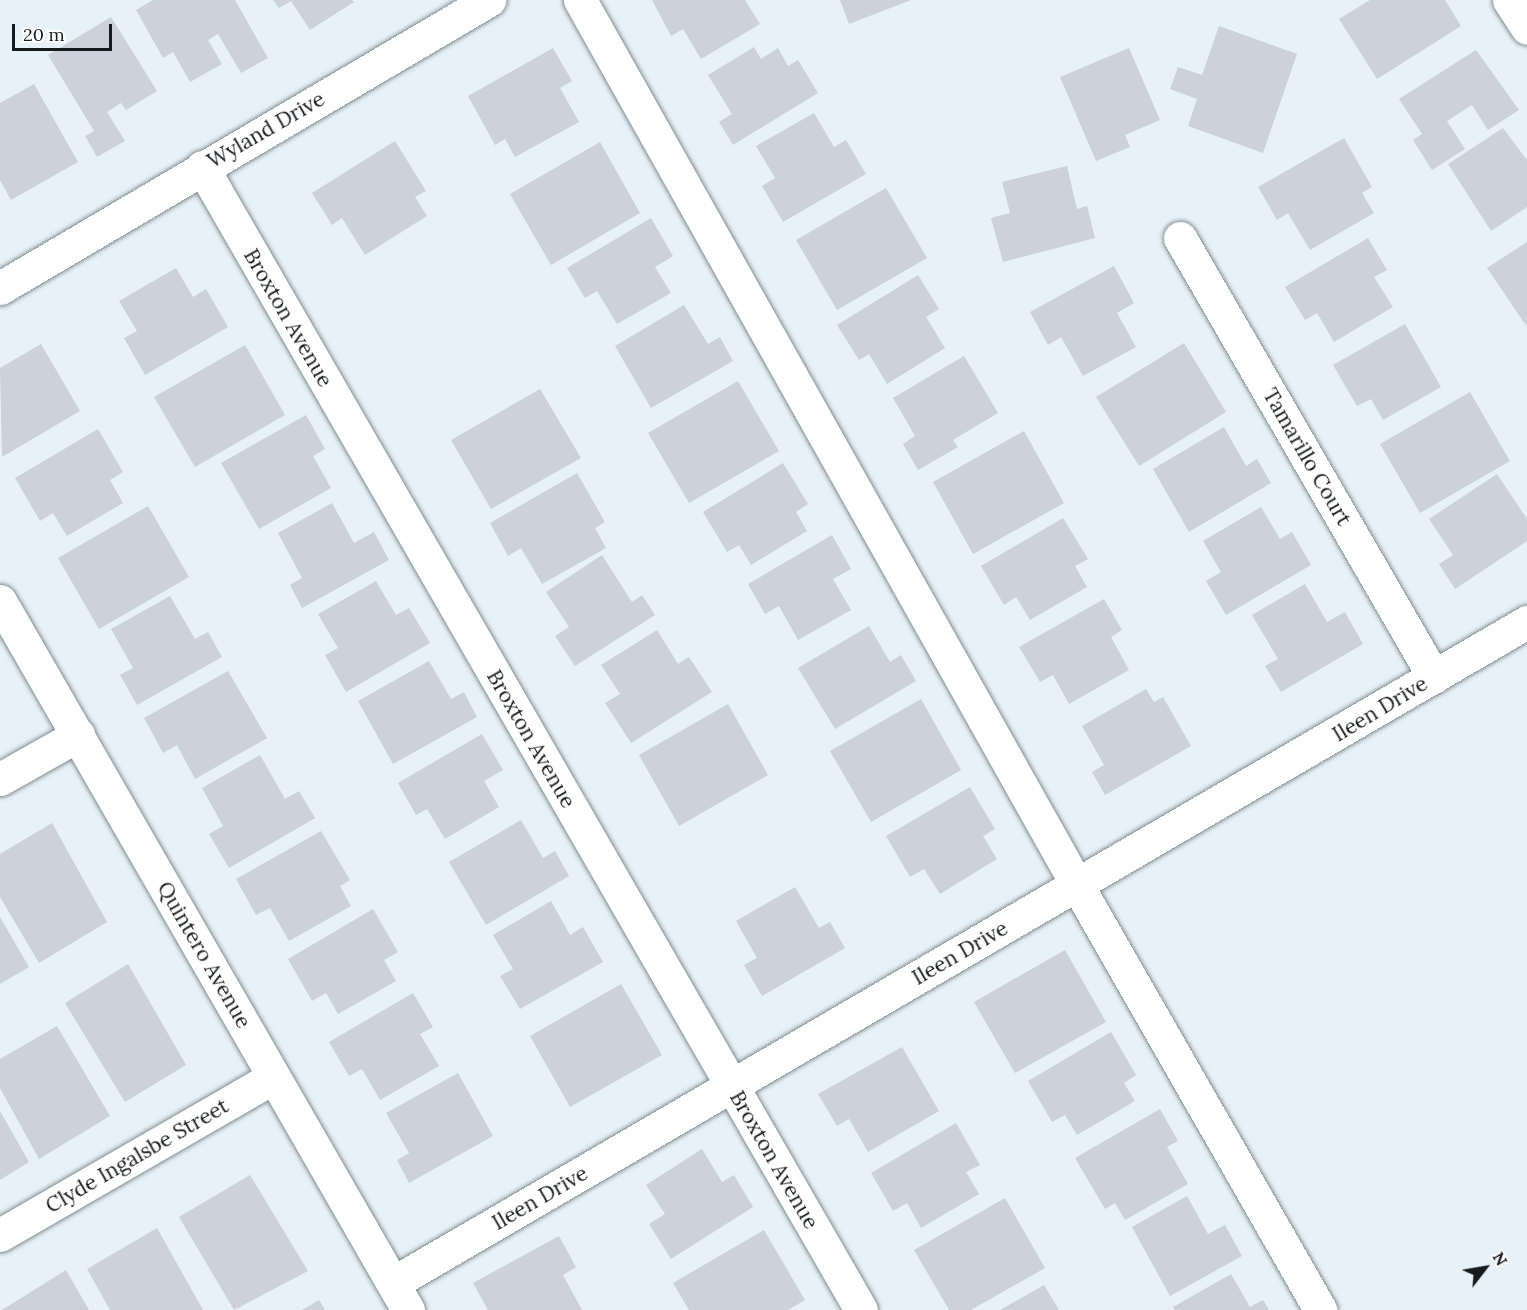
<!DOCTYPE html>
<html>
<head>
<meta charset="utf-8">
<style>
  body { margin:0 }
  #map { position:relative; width:1527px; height:1310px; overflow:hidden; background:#e6f1f8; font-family:Lora,serif }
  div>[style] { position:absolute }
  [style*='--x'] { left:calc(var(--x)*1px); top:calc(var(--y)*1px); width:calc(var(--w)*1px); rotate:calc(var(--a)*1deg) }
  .building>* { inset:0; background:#ccd1db }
  .roads { filter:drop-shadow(0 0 2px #828d93) drop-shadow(0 0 2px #828d93) }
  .street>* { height:33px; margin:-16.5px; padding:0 16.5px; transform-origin:16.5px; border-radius:16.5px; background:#fff }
  .secondary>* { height:33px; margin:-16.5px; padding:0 16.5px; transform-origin:16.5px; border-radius:16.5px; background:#fff }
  span { translate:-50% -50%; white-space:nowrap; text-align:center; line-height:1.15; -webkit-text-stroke:4.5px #fff; paint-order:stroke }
  .street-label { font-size:21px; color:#161a1d }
  .north { position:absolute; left:1455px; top:1238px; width:60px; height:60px; -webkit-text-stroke:4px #fff; paint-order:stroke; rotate:59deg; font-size:16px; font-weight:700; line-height:24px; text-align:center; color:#161a1d }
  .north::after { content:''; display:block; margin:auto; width:21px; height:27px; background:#161a1d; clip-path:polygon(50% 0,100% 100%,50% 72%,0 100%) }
  .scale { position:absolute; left:12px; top:24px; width:100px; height:27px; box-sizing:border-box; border:3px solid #161a1d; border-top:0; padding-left:8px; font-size:18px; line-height:21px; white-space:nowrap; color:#161a1d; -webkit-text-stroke:4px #fff; paint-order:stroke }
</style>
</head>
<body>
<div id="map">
  <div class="building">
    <i style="clip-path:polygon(153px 0,235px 0,268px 58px,241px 73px,218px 34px,208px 40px,222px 64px,190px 82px,173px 52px,163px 58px,136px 10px)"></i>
    <i style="clip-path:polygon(273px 0,352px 0,354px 2px,310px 30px,291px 1px,279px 8px)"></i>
    <i style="clip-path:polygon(652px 0,745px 0,760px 24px,701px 59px,683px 29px,671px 36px)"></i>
    <i style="clip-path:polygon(840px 0,911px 0,849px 24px)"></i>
    <i style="clip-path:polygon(1370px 0,1445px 0,1461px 26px,1377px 79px,1339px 19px)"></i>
    <i style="clip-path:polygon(111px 17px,157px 91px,126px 110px,121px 103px,107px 112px,125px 141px,97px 157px,85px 136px,94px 131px,48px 55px)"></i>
    <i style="clip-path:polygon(1219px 26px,1297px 54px,1263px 153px,1188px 126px,1197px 99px,1170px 89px,1178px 67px,1202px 75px)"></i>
    <i style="clip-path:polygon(754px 47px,761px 59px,778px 48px,788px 66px,798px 60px,818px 93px,733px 145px,719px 122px,732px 114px,708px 75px)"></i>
    <i style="clip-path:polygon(553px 48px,572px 81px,560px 88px,579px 122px,515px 157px,505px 139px,495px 145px,468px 96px)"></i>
    <i style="clip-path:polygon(1129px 48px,1160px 120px,1125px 135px,1130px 147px,1096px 161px,1060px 77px)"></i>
    <i style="clip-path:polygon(1476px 50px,1519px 110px,1488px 130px,1472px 105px,1447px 121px,1465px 149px,1432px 170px,1413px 140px,1422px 134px,1399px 99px)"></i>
    <i style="clip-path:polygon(34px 84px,78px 162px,11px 200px,0 180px,0 103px)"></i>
    <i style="clip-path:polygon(814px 113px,834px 147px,846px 140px,866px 174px,783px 222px,762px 186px,775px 178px,756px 146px)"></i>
    <i style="clip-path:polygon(1503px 128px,1527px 160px,1527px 207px,1491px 231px,1448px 164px)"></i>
    <i style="clip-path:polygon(1344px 138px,1372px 187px,1362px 193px,1374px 213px,1310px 250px,1288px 213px,1277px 220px,1258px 187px)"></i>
    <i style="clip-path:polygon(395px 141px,426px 191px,415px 197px,427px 216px,365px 255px,342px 218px,332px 225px,312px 193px)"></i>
    <i style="clip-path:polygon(600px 142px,640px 213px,551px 265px,510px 194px)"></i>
    <i style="clip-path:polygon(1067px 166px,1077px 209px,1087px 206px,1095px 238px,1003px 262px,991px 218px,1010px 213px,1002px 182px)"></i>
    <i style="clip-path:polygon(886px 188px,927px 258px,837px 310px,796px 240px)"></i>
    <i style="clip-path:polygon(651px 218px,673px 256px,655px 267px,671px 293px,617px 324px,597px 291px,585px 298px,567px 268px)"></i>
    <i style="clip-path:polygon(1368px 238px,1387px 270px,1374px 277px,1393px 307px,1334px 342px,1317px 313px,1305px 320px,1285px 287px)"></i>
    <i style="clip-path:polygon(1527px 242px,1527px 327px,1487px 268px)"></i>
    <i style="clip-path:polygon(1114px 266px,1134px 303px,1117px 313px,1136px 347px,1083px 376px,1061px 337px,1048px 345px,1030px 312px)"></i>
    <i style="clip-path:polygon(176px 268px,193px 297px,206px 289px,228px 327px,145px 375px,124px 338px,137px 331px,119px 301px)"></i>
    <i style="clip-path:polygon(918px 275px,939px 309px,926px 317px,945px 348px,887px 384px,869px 354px,859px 360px,837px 325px)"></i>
    <i style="clip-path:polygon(684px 305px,708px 344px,720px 337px,733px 361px,651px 408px,615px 346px)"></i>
    <i style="clip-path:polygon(1405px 324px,1441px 387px,1383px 420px,1371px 399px,1357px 406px,1333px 365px)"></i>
    <i style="clip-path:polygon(1184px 343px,1226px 412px,1139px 466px,1096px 397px)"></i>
    <i style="clip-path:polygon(41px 344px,80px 411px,2px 457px,0 368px)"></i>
    <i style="clip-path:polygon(245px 345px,285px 415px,195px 467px,154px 397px)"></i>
    <i style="clip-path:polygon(964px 356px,998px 413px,953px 440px,958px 447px,918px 470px,903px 444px,915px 436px,893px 398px)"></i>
    <i style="clip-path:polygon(738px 381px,779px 451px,689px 503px,648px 433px)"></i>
    <i style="clip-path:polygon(540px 389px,581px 458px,491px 509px,451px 440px)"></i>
    <i style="clip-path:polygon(1470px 392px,1510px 461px,1420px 513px,1380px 444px)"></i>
    <i style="clip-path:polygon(306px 415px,325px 449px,313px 456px,331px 488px,259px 529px,221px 463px)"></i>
    <i style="clip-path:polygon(1224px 427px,1246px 466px,1257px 459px,1271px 483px,1189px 532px,1153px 469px)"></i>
    <i style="clip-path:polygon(98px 429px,123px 472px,110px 480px,123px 503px,67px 536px,53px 513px,40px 521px,15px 478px)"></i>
    <i style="clip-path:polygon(1024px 431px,1064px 503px,973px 554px,933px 482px)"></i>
    <i style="clip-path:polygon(783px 463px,808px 504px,796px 512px,807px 531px,751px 565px,739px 545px,727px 552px,703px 512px)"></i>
    <i style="clip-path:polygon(577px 473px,605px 522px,595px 528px,606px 548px,542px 584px,521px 548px,508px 556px,490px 523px)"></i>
    <i style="clip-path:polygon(1497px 474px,1527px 519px,1527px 541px,1455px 589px,1439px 564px,1453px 555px,1429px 519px)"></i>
    <i style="clip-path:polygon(332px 503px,354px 543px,374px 532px,389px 560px,302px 608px,290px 585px,302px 578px,278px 533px)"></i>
    <i style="clip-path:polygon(148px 506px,189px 577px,99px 629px,58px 558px)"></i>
    <i style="clip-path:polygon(1261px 507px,1280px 539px,1292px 532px,1311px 565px,1226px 615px,1206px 581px,1221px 572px,1203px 541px)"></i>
    <i style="clip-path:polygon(1063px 518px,1088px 559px,1075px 566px,1087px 587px,1030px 620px,1016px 597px,1004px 605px,981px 566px)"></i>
    <i style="clip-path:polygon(832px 535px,851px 569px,833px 579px,851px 610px,798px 640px,779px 606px,765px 614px,748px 584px)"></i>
    <i style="clip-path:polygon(602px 555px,632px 602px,642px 595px,655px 615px,575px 666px,555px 636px,569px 627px,546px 592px)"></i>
    <i style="clip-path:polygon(376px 581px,396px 615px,409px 608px,430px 643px,346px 692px,325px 655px,338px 648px,318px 614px)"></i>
    <i style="clip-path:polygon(1305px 584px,1327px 622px,1345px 612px,1363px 644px,1281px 692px,1265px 666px,1278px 659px,1252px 615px)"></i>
    <i style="clip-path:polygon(170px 596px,195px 639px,208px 632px,222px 657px,137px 705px,120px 675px,133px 668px,111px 629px)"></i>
    <i style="clip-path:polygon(1104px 599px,1122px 630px,1111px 637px,1129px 670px,1069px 704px,1053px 675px,1040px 682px,1019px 647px)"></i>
    <i style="clip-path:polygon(869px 626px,890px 662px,901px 655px,916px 681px,835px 729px,798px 668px)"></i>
    <i style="clip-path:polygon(657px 630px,678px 664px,689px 657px,712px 692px,631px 743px,605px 703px,620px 694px,601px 665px)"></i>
    <i style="clip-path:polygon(429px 661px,451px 699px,464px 692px,477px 717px,393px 764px,358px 701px)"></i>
    <i style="clip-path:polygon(228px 671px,267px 738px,195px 779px,177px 745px,163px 753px,144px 718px)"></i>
    <i style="clip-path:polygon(1146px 689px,1154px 702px,1163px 697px,1191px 746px,1105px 795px,1092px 772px,1104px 765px,1082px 726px)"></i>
    <i style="clip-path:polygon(921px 699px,961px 770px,871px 822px,830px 751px)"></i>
    <i style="clip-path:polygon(728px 704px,768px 775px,679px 826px,639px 755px)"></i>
    <i style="clip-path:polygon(482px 734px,503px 770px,484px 781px,499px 807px,445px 839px,427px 809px,416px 815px,398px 783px)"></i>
    <i style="clip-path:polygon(260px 755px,285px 799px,299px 791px,315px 818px,229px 868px,209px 834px,223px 826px,202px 788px)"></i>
    <i style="clip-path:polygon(970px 787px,995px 829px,983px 836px,997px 859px,940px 894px,924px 869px,910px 877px,886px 836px)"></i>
    <i style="clip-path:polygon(521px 820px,543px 858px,555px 851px,569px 876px,486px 925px,449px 862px)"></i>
    <i style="clip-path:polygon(52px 823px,107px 922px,39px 963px,0 897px,0 854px)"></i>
    <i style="clip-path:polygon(321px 831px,350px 880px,340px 886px,351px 906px,289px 941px,270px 908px,256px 915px,236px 879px)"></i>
    <i style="clip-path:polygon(795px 887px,819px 928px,830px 922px,845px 948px,762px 996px,744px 965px,757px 958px,736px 921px)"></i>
    <i style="clip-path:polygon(551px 901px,570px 935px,583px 927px,603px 962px,520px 1009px,500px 976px,513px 969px,493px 935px)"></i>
    <i style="clip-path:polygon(373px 909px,398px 952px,384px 960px,396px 981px,338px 1014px,326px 993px,312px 1001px,288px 959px)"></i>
    <i style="clip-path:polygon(0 917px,29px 967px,0 984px)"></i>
    <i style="clip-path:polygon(1065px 950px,1106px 1022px,1015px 1073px,974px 1002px)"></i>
    <i style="clip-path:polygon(128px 964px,186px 1065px,125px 1102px,65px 1003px)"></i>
    <i style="clip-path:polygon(621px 984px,662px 1055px,570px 1107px,530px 1036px)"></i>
    <i style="clip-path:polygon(413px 993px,433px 1027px,420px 1034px,439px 1066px,380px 1100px,362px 1069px,349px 1076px,329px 1042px)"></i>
    <i style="clip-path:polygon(57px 1026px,110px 1116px,39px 1159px,0 1088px,0 1059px)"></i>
    <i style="clip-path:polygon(1111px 1032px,1136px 1075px,1124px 1083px,1135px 1101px,1077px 1135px,1065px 1115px,1052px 1122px,1028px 1081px)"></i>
    <i style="clip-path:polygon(902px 1047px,939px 1111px,868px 1152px,849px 1119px,837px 1126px,818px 1094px)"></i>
    <i style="clip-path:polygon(458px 1073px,493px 1136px,409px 1183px,397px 1160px,409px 1153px,386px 1113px)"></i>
    <i style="clip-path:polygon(1160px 1109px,1178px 1141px,1167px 1147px,1188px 1184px,1125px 1220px,1115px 1203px,1105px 1209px,1075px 1158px)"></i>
    <i style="clip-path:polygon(0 1111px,29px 1162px,0 1180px)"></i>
    <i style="clip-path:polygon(956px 1123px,980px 1165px,966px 1172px,979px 1194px,921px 1228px,907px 1203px,893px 1211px,871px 1173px)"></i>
    <i style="clip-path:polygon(702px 1149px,722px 1182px,734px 1175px,753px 1207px,671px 1259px,649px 1224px,665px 1214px,646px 1185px)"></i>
    <i style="clip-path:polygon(250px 1175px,308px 1271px,234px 1310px,179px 1217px)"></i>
    <i style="clip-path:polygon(1187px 1196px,1208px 1234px,1225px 1225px,1242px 1256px,1170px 1296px,1132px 1227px)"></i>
    <i style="clip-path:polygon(1005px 1198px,1045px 1268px,971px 1310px,949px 1310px,914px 1250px)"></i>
    <i style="clip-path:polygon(157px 1228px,203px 1310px,110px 1310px,87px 1269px)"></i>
    <i style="clip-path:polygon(764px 1230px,805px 1300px,788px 1310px,689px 1310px,673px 1283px)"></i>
    <i style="clip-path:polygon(559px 1236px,576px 1267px,563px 1275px,582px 1310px,488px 1310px,473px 1283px)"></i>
    <i style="clip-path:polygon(66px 1270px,89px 1310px,2px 1310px)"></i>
    <i style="clip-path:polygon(1231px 1274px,1250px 1307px,1263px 1300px,1269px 1310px,1175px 1310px,1173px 1307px)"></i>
    <i style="clip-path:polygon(1044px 1285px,1059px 1310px,1000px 1310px)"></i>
    <i style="clip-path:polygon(319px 1300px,325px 1310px,302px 1310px)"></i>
  </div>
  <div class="roads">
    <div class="street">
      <i style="--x:580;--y:0;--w:1015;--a:60.68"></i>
      <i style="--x:1077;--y:885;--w:490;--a:60.2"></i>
      <i style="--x:202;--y:167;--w:1319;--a:60.03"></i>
      <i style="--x:1180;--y:238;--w:507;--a:59.95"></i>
      <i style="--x:0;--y:288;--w:568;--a:-30.5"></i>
      <i style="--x:0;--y:601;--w:818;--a:60.08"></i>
      <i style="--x:0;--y:779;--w:90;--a:-29.4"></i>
      <i style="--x:0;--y:1235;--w:316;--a:-30"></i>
      <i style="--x:393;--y:1283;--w:1313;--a:-30.24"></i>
    </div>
    <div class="secondary">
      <i style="--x:1509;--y:0;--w:33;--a:57"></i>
    </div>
  </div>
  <div class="street-label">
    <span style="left:266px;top:130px;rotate:-30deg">Wyland Drive</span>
    <span style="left:288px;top:318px;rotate:60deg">Broxton Avenue</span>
    <span style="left:1307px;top:457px;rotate:60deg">Tamarillo Court</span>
    <span style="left:1380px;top:709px;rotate:-31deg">Ileen Drive</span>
    <span style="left:531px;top:739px;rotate:60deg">Broxton Avenue</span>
    <span style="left:960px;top:953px;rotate:-30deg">Ileen Drive</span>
    <span style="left:204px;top:955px;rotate:60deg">Quintero Avenue</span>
    <span style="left:137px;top:1156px;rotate:-30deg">Clyde Ingalsbe Street</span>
    <span style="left:774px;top:1160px;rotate:60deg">Broxton Avenue</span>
    <span style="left:540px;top:1198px;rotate:-30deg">Ileen Drive</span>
  </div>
  <div class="north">N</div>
  <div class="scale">20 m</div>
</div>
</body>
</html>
